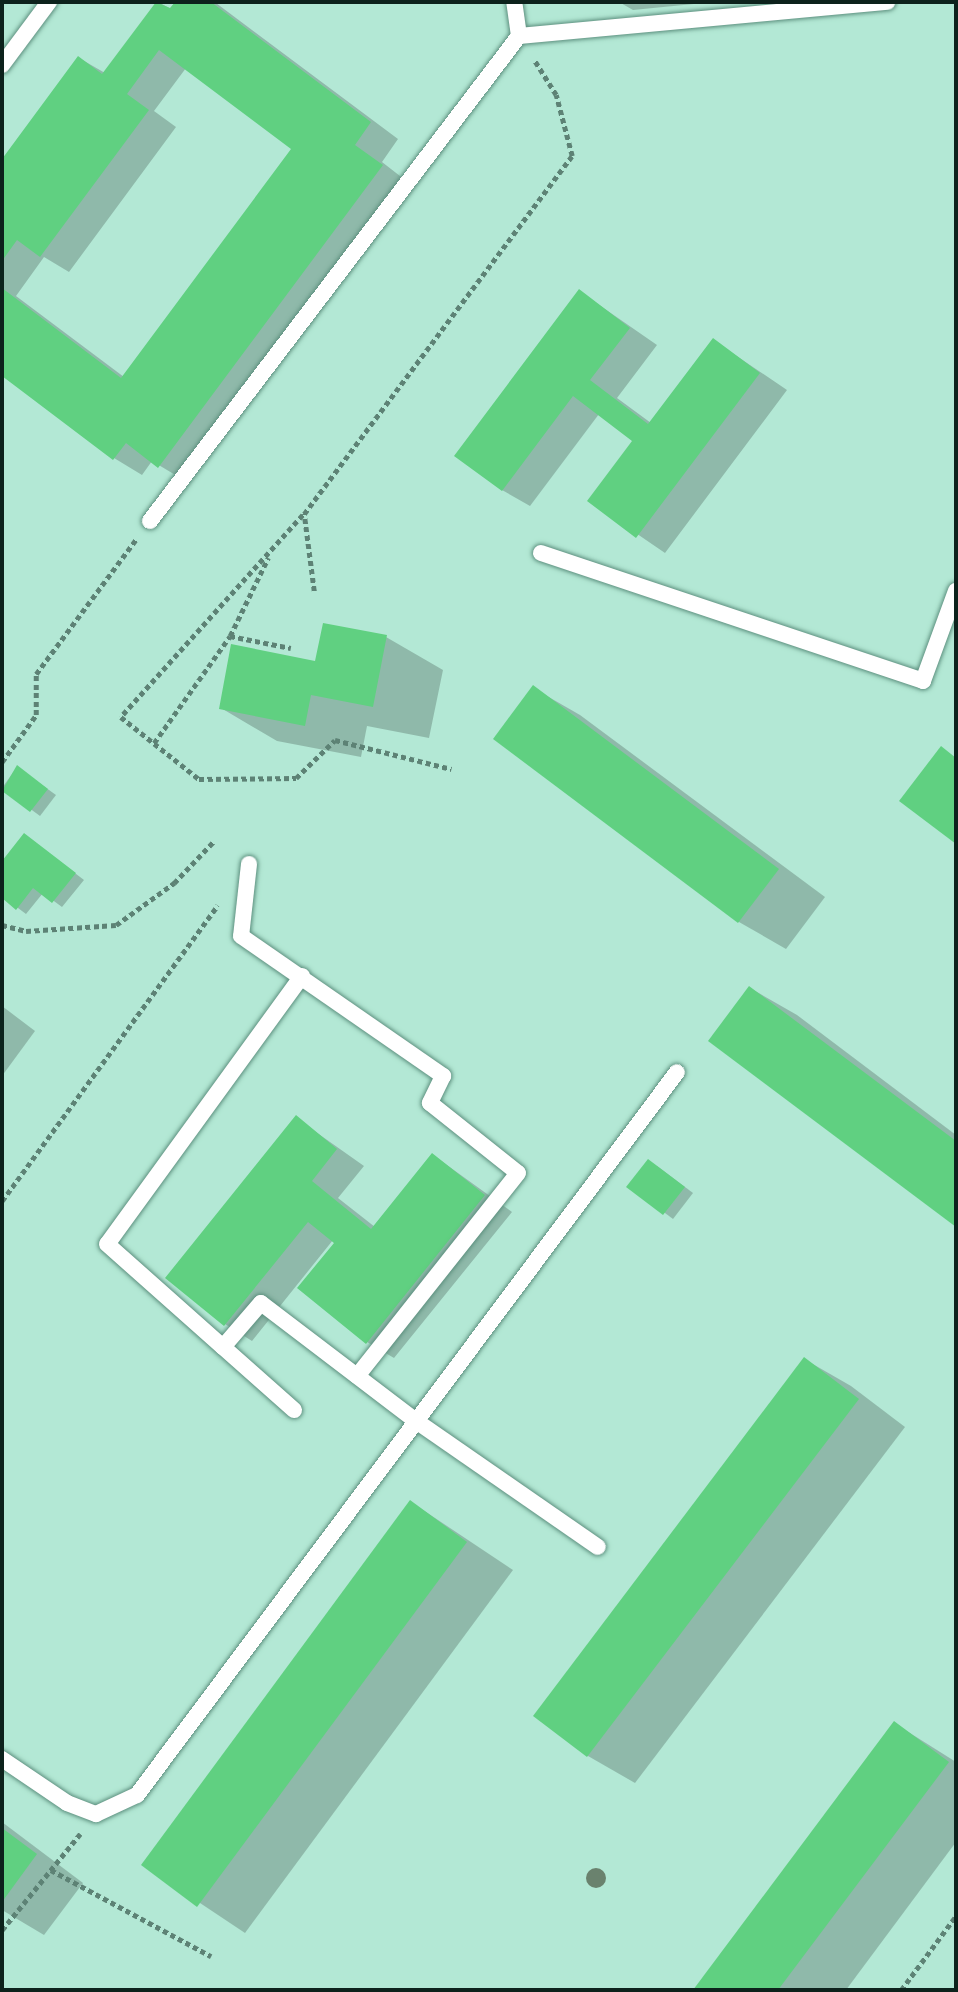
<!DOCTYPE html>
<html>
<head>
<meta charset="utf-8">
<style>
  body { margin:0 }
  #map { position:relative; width:958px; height:1992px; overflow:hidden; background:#b3e8d5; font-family:"Sofia Sans Condensed",sans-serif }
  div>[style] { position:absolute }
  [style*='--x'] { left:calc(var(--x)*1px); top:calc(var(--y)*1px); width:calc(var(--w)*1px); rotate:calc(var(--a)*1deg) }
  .shadow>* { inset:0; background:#0003 }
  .building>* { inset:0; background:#60d081 }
  .path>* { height:4.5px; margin-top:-2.25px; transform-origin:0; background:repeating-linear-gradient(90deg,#5d8275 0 5px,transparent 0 8.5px) }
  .roads { filter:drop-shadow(0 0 2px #5d907f) drop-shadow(0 0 2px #5d907f) }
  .service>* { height:16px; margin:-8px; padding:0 8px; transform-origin:8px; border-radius:8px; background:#fff }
  .trees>* { width:20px; height:20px; margin:-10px; border-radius:50%; background:#6a826e }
  span { translate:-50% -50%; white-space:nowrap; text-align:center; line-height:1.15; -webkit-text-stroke:5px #c0f5e2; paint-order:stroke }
  .frame { position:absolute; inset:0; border:4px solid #0d221c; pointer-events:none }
</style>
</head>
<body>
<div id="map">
  <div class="shadow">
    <i style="clip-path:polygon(evenodd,158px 2px,171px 9px,177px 2px,216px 3px,398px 139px,382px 162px,409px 183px,187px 482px,152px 461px,142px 475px,114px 458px,2px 374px,2px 162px,79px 58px,105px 73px,158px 2px,186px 68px,294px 148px,124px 377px,16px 296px,44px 257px,69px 272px,176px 127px,154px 111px,186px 68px)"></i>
    <i style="clip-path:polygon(619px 2px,714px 2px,633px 10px)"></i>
    <i style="clip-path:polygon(579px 291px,657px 345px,617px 398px,651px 423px,713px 340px,787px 390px,665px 553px,589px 501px,635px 441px,599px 414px,530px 506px,502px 490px)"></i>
    <i style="clip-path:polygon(386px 637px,443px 670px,429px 738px,367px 726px,361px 757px,277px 741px,221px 708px,317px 663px)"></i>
    <i style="clip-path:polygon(533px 688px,580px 715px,825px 897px,786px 949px,739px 922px,495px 739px)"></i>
    <i style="clip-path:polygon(17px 767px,56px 795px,40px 816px,2px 788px)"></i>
    <i style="clip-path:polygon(25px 835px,84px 880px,62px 907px,43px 893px,26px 914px,2px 896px,2px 864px)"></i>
    <i style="clip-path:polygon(750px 988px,797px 1015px,956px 1135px,956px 1225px,711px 1041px)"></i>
    <i style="clip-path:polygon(2px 1006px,35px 1031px,2px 1076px)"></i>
    <i style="clip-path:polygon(296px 1118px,364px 1166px,338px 1198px,375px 1227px,433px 1155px,512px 1212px,394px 1358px,367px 1342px,333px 1240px,252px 1341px,225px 1324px)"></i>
    <i style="clip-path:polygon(657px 1166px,693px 1193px,673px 1219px,629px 1186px)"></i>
    <i style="clip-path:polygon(804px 1359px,851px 1386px,905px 1427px,635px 1783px,588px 1756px,535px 1715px)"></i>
    <i style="clip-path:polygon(411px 1502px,513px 1570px,245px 1933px,143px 1865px)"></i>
    <i style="clip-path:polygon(894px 1723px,956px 1762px,956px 1842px,846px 1990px,695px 1990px)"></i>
    <i style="clip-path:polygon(2px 1822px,83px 1883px,44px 1935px,2px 1910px)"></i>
  </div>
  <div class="building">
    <i style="clip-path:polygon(156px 2px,170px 8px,175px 2px,211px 2px,371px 122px,355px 145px,383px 165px,158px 468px,126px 443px,113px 460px,2px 376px,2px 288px,121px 378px,291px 149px,159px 50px,127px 94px,149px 110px,40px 257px,17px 240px,2px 261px,2px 159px,78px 56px,102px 74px)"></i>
    <i style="clip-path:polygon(579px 289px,630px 328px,590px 380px,648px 424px,713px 338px,760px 373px,636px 538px,587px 501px,632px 441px,573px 396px,502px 491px,454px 456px)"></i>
    <i style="clip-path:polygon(323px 623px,387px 635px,373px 707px,311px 695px,305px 726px,219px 709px,231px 644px,315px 661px)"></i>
    <i style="clip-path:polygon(533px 685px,779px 869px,738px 923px,493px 739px)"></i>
    <i style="clip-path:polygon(941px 746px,956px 758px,956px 844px,899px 801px)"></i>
    <i style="clip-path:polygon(17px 765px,48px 789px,30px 812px,2px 791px)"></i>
    <i style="clip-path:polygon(24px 833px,76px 873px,52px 903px,33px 888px,16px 910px,2px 898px,2px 861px)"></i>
    <i style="clip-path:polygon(749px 986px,956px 1141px,956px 1227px,708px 1041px)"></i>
    <i style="clip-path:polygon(296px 1115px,337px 1149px,312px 1181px,371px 1229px,432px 1153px,485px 1195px,366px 1344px,297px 1288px,334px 1243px,308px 1222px,224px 1326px,165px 1278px)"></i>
    <i style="clip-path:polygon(648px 1159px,685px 1187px,663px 1215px,626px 1187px)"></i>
    <i style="clip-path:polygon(804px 1357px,859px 1399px,587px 1757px,533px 1716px)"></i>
    <i style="clip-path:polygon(410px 1500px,467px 1542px,197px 1907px,141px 1865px)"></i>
    <i style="clip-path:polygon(894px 1721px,949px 1762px,778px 1990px,693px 1990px)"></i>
    <i style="clip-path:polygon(2px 1828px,37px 1854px,2px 1902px)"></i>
  </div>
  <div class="path">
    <i style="--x:303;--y:515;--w:272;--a:132"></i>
    <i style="--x:121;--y:717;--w:100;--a:38.5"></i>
    <i style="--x:199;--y:779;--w:97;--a:-0.6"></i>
    <i style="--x:296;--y:778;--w:54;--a:-44.3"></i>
    <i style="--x:335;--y:740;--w:120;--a:14"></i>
    <i style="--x:314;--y:591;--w:78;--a:-97.4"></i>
    <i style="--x:304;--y:514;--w:447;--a:-53.2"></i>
    <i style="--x:572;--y:156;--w:63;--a:-104.7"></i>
    <i style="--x:556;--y:95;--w:41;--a:-122.2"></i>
    <i style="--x:230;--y:636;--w:87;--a:-64"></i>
    <i style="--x:154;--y:743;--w:131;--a:-54.6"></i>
    <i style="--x:230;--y:636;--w:62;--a:11.1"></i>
    <i style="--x:2;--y:762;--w:58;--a:-54.1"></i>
    <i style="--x:36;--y:715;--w:41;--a:-90"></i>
    <i style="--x:36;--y:674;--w:169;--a:-53.4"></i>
    <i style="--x:2;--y:925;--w:25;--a:14"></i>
    <i style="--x:26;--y:931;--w:90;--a:-3.8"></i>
    <i style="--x:116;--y:925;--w:72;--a:-35.9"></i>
    <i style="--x:174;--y:883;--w:59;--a:-46.4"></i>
    <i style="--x:2;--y:1201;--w:366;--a:-53.9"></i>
    <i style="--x:51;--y:1870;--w:182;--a:28.3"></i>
    <i style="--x:2;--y:1930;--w:124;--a:-50.9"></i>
    <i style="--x:901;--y:1990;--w:92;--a:-53.4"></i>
  </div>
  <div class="roads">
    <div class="service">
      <i style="--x:519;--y:36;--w:370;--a:-5.3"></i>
      <i style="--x:2;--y:65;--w:79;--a:-53.3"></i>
      <i style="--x:150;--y:521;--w:609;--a:-52.74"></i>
      <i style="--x:519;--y:36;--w:34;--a:-98"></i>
      <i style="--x:541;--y:553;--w:403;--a:18.5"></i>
      <i style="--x:923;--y:681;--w:96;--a:-69.9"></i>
      <i style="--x:249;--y:864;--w:72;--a:96.3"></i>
      <i style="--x:241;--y:936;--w:246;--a:34.7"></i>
      <i style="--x:443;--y:1076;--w:30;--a:116"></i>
      <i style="--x:430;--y:1103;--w:112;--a:38.5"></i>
      <i style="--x:518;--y:1173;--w:259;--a:128.4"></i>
      <i style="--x:302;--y:976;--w:331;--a:126"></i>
      <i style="--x:107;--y:1244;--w:155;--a:41.6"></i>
      <i style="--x:223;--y:1347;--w:58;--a:-49.2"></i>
      <i style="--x:261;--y:1303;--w:195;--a:37.3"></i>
      <i style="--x:416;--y:1421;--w:221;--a:34.7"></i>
      <i style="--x:223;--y:1347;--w:95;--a:41.6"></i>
      <i style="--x:2;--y:1759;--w:78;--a:34.1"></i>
      <i style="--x:67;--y:1803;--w:31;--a:21"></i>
      <i style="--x:96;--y:1814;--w:45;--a:-24.9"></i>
      <i style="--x:137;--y:1795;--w:902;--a:-53.24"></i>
    </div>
  </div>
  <div class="trees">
    <i style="left:596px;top:1878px"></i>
  </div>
  <div class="frame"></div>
</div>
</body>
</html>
